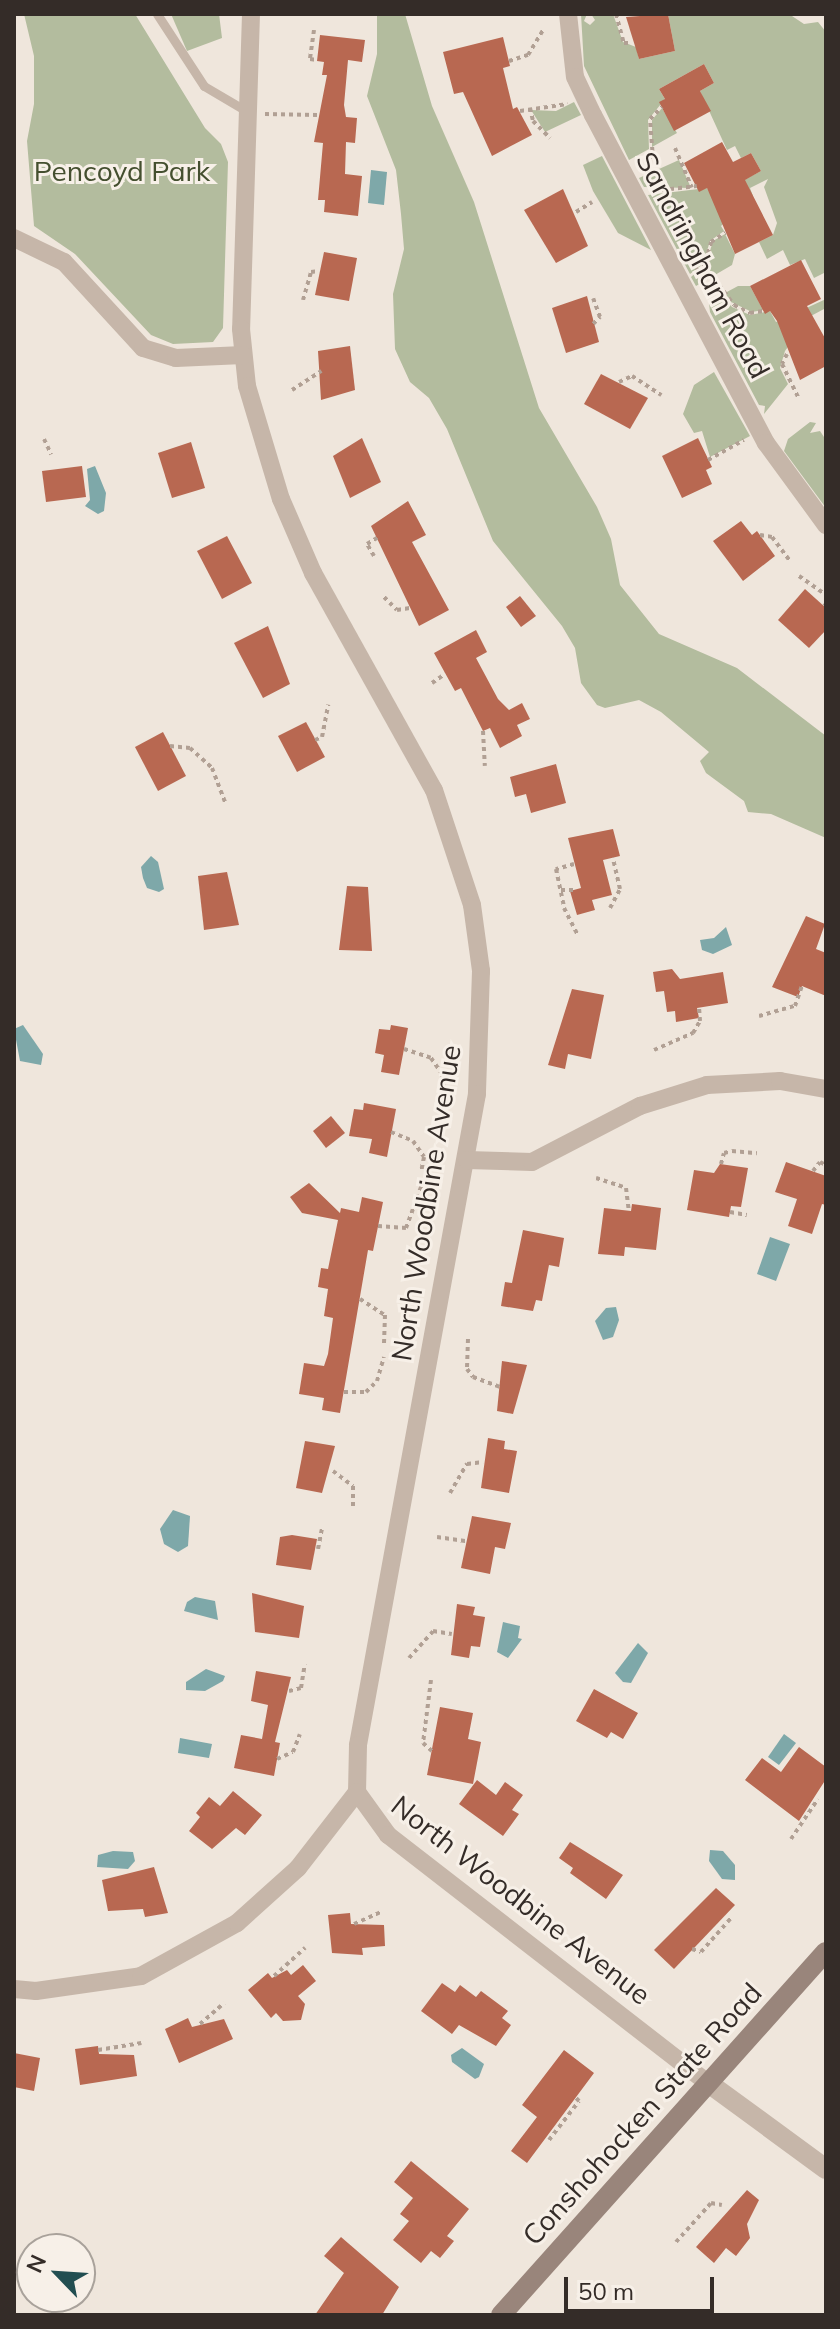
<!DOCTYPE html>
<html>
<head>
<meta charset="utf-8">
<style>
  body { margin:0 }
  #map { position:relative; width:840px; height:2329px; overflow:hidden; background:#efe6dc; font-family:Mulish,sans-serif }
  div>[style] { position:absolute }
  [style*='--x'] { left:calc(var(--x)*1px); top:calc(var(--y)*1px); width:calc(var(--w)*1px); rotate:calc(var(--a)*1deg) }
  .green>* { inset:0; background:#b3bc9e }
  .water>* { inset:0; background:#7ea8a9 }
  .building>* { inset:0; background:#b86851 }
  .path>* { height:4px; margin-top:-2px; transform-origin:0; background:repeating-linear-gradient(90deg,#b1a094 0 4px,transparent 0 8px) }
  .service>* { height:9px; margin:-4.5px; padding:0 4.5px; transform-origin:4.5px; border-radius:4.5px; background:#c6b6a9 }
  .minor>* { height:18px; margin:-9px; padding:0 9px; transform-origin:9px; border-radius:9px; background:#c6b6a9 }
  .tertiary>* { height:20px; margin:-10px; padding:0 10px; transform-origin:10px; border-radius:10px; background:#c6b6a9 }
  .secondary>* { height:20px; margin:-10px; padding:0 10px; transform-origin:10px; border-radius:10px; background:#99857b }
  span { translate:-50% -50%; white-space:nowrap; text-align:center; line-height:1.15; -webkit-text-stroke:6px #f7f0e8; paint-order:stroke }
  .park-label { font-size:28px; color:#444f2f }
  .street-label { font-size:28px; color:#342c28 }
  .frame { position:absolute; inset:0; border:16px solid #342c28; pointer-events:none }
  .north { position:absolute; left:16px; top:2233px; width:80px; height:80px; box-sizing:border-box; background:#f7f0e8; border:2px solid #a9a29b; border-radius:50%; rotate:295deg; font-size:22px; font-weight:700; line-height:32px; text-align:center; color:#342c28 }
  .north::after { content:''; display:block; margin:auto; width:28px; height:36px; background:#224e51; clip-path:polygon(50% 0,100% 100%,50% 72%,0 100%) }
  .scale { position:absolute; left:564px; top:2277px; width:150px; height:36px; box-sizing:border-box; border:4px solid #342c28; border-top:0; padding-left:10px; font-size:24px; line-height:28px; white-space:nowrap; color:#342c28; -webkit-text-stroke:6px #f7f0e8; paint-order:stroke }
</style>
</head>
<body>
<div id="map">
  <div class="green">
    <i style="clip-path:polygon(24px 14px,135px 14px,205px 128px,221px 144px,228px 162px,223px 328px,213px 342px,173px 344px,151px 335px,75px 254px,34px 226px,27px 141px,34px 104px,34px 56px)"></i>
    <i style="clip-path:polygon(171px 14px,219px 14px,222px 38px,187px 51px)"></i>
    <i style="clip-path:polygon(377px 14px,405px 14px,432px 106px,474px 202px,539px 408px,597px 507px,611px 539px,620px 585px,659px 634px,737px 668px,826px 736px,826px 838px,771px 814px,748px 812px,744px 801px,706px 773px,700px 761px,709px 752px,661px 712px,639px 700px,605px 708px,597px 705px,581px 683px,575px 648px,562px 626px,493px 541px,447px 429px,429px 398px,410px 382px,395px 349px,393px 294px,404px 249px,401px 214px,396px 170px,367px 96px,377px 54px)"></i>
    <i style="clip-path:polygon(581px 14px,587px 14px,584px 21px,590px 25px,595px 20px,591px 14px,613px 14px,623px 42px,636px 47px,639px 59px,675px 51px,668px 14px,789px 14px,804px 24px,818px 22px,826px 32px,826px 272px,814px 278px,805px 259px,790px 265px,783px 250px,767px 259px,759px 242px,773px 235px,777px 223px,764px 187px,768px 179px,750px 188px,753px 196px,721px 226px,724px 231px,710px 241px,703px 264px,690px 274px,648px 195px,707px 188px,712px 197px,761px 171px,751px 153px,741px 158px,735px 146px,727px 150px,700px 91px,714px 83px,704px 64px,659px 89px,665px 99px,648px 120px,649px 149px,629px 160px,584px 66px)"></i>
    <i style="clip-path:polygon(574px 102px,581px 115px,545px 132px,531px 110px,556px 111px)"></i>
    <i style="clip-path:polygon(662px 108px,677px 133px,652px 147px,652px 120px)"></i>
    <i style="clip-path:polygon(602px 156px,651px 250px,618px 233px,593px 191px,583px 165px)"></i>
    <i style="clip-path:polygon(679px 160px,691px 188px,644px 187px,639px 178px)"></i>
    <i style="clip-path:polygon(725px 234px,735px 254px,732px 265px,696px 286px,691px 277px,706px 264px,713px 241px)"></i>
    <i style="clip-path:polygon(738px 286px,750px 286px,763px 310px,752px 312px,731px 302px,725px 293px)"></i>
    <i style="clip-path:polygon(722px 295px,732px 307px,750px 315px,770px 311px,776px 322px,826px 299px,826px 312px,824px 309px,809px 317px,785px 351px,780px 368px,788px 384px,764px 414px,765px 406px,759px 405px,710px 312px,709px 303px)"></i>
    <i style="clip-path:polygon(714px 372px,750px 436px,710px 457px,702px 431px,694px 433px,683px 414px,694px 385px)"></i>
    <i style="clip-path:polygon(810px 422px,816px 423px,810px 433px,820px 431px,826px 440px,826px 508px,784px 451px,788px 439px)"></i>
  </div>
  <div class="water">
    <i style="clip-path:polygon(371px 170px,387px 172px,384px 205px,368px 203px)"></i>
    <i style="clip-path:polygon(95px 466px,106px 493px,104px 511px,98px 514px,85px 506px,90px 500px,87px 469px)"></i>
    <i style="clip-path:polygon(151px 856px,158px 862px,164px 889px,159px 892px,147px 888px,143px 878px,141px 867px)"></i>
    <i style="clip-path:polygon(726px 927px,732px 945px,713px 954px,702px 950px,700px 940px,714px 938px)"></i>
    <i style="clip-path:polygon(23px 1025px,43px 1054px,41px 1065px,20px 1061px,14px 1029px)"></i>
    <i style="clip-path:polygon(770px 1237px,790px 1244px,776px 1281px,757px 1274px)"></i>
    <i style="clip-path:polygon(616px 1307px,619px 1320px,613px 1337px,603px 1340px,595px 1321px,606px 1308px)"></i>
    <i style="clip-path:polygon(173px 1510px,190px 1516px,188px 1546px,178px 1552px,164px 1544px,160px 1529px)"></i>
    <i style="clip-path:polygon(195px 1597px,215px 1601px,218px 1620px,184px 1611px,187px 1602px)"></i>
    <i style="clip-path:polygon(503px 1622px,520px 1626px,518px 1638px,522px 1639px,508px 1658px,497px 1652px)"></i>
    <i style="clip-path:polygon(638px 1643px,648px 1653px,631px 1683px,623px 1682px,615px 1673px)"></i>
    <i style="clip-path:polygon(206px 1669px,225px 1676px,223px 1681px,205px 1691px,186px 1690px,186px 1682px)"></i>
    <i style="clip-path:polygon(784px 1734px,796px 1743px,779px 1765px,768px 1757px)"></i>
    <i style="clip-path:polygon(180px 1738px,212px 1744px,209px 1758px,178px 1753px)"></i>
    <i style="clip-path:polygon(710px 1850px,723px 1851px,735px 1865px,735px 1880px,722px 1879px,709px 1861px)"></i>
    <i style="clip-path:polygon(113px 1851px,133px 1852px,135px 1861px,128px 1869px,97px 1867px,98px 1855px)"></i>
    <i style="clip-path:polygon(462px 2048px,484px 2064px,479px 2077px,475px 2079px,452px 2062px,451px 2055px)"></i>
  </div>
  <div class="building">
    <i style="clip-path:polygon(668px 14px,675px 51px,639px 59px,626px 17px)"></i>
    <i style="clip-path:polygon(320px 35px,365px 40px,362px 62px,348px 60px,344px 105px,346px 117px,357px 118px,355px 143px,346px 142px,345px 174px,362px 176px,358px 216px,324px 212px,325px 200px,318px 200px,323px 143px,314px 142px,327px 75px,322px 75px,324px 62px,317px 61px)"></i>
    <i style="clip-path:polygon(503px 37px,510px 66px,503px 68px,513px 109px,517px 107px,532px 135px,492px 156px,463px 92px,454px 94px,443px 52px)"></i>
    <i style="clip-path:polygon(704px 64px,714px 83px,700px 91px,711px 111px,674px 131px,659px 102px,665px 99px,659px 89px)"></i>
    <i style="clip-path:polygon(722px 142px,733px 162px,751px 153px,761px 171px,745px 180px,773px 235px,735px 254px,707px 188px,699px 192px,684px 163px)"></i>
    <i style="clip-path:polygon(563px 189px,588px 246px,556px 263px,524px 210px)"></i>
    <i style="clip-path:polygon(324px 252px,357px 258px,349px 301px,315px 295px)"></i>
    <i style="clip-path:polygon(801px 260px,821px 299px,807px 306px,826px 340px,826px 366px,800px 380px,777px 321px,770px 311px,765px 314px,750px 286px)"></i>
    <i style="clip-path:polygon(587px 296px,599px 342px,566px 353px,552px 308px)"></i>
    <i style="clip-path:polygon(350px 346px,355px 390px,321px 400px,318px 351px)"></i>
    <i style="clip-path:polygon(601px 374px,648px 398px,630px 429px,584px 404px)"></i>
    <i style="clip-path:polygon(362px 438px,381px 482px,350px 498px,333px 456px)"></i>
    <i style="clip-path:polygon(698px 438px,712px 467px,706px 470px,712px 484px,682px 498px,662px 456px)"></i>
    <i style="clip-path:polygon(191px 442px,205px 488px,172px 498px,158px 453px)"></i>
    <i style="clip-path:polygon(82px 466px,86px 497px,46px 502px,42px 471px)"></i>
    <i style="clip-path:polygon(408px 501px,426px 535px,412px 542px,449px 610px,419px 626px,371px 526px)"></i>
    <i style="clip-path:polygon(741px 521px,752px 535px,757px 531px,775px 556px,743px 581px,713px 541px)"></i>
    <i style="clip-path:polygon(227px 536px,252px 583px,222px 599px,197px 551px)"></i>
    <i style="clip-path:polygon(805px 589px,826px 608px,826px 630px,809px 648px,778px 620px)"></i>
    <i style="clip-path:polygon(520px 596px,536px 616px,521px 627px,506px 607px)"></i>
    <i style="clip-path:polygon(268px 626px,290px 684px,263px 698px,234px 643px)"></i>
    <i style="clip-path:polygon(476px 630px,487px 652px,476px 658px,498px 699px,509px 710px,522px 703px,530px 719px,517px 725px,522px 736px,500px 748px,490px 728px,483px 731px,461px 688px,455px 691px,434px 653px)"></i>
    <i style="clip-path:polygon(306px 722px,325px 757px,297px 772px,278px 736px)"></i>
    <i style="clip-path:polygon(163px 732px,186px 776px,158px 791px,135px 747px)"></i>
    <i style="clip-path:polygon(556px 764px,566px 803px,531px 813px,526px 794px,515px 797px,510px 777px)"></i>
    <i style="clip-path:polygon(613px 829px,620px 856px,603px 860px,612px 895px,592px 900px,595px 910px,577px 915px,570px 891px,581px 888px,568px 838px)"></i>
    <i style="clip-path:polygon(227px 872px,239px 925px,204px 930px,198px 876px)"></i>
    <i style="clip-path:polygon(347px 886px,368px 887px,372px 951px,339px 950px)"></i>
    <i style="clip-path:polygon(806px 916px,825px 924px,816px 949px,826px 953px,826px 996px,802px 986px,798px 997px,772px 987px)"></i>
    <i style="clip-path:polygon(672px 969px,680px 979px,723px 972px,728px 1003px,697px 1008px,699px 1018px,676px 1022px,675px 1011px,667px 1012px,664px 991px,656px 992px,653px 972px)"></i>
    <i style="clip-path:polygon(572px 989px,604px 995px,591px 1059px,568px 1054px,565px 1069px,548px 1065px)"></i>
    <i style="clip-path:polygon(391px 1025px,408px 1028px,399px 1075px,381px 1072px,384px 1055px,375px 1053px,379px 1029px,390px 1030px)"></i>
    <i style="clip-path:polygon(364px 1103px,396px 1109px,387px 1157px,369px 1153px,372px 1139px,349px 1136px,354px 1109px,363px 1110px)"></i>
    <i style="clip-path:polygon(331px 1116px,345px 1133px,326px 1148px,313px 1131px)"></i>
    <i style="clip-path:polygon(786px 1162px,826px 1176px,826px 1205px,822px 1204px,812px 1234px,788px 1226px,797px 1199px,775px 1192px)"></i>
    <i style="clip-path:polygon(720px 1164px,748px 1168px,741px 1207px,731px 1206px,729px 1217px,687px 1210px,694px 1170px,714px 1173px)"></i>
    <i style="clip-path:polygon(309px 1183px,340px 1213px,341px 1208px,359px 1212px,362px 1197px,383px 1202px,373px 1251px,368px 1250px,340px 1413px,322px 1410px,324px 1398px,299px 1394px,304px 1363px,324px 1366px,328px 1354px,333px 1318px,324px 1316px,328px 1289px,318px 1287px,321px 1268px,328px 1269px,338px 1220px,302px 1213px,290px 1197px)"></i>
    <i style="clip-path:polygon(632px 1204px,661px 1208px,656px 1250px,625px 1247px,624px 1256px,598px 1254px,604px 1208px,631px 1211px)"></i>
    <i style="clip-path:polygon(523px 1230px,564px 1238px,559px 1267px,549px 1265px,542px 1301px,536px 1300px,533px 1311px,501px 1306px,505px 1282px,512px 1283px)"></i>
    <i style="clip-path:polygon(502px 1361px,527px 1365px,513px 1414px,497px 1411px)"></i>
    <i style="clip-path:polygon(488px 1438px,505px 1441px,504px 1449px,517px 1451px,509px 1493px,481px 1488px)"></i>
    <i style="clip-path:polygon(305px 1441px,335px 1446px,322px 1493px,296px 1488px)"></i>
    <i style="clip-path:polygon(472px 1516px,511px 1523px,505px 1549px,495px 1547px,490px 1574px,461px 1568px)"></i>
    <i style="clip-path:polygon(292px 1535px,317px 1539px,311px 1570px,276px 1565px,280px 1537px)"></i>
    <i style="clip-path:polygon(252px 1593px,304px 1606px,299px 1638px,255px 1632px)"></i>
    <i style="clip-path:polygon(457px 1604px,475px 1607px,473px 1615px,485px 1617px,480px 1647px,471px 1646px,469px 1658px,451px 1655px)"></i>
    <i style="clip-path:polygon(256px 1671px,291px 1677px,275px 1742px,280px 1743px,274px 1776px,234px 1768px,241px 1735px,262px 1739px,268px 1705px,251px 1701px)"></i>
    <i style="clip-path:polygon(594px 1689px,638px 1713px,623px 1739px,611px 1732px,607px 1738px,576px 1721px)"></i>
    <i style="clip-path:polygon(440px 1707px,473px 1713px,468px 1739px,481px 1742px,473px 1784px,427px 1775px)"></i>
    <i style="clip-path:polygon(799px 1747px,826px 1767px,826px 1779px,799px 1821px,745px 1780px,762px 1758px,781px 1772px)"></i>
    <i style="clip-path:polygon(477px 1780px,496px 1795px,505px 1782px,523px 1795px,512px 1810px,519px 1814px,503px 1836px,459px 1804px)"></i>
    <i style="clip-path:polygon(233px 1791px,262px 1815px,245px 1835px,236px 1828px,212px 1849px,189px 1831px,200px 1817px,196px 1813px,209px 1797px,220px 1806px)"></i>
    <i style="clip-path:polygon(570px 1842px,623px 1875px,606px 1899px,570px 1873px,573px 1868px,559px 1858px)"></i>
    <i style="clip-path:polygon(154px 1867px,168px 1913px,145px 1917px,143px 1909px,108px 1911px,102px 1880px)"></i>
    <i style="clip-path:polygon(716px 1888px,735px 1905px,674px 1969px,654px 1950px)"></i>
    <i style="clip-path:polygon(350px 1913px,351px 1924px,384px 1925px,385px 1946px,362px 1948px,363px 1955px,332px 1953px,328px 1915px)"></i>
    <i style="clip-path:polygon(303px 1965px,316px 1981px,298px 1996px,305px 2004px,301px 2020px,283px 2021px,276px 2013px,271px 2018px,248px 1990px,268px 1973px,272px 1978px,287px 1970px,291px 1975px)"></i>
    <i style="clip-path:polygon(442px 1983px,455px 1992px,460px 1985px,476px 1997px,481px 1991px,508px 2011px,502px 2018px,511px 2025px,496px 2046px,459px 2025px,452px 2034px,421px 2011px)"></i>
    <i style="clip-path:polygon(188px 2018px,192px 2027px,224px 2019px,233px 2039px,179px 2063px,165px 2029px)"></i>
    <i style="clip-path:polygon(98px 2046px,99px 2054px,134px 2055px,137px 2076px,80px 2085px,75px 2049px)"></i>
    <i style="clip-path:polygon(564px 2050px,594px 2073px,527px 2163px,511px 2151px,537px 2117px,522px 2105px)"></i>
    <i style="clip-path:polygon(14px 2053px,40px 2058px,34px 2091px,14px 2087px)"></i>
    <i style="clip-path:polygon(411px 2161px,469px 2209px,447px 2236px,454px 2241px,440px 2258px,431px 2251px,421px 2263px,393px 2240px,409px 2221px,400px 2214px,413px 2198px,394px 2182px)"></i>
    <i style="clip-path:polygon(747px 2190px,759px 2200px,747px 2224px,750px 2238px,736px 2256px,726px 2248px,714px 2263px,696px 2247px)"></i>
    <i style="clip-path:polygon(341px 2237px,399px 2287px,382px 2315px,315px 2315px,344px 2273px,324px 2256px)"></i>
  </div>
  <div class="path">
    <i style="--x:616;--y:14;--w:30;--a:75"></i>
    <i style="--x:624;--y:43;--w:7;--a:0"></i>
    <i style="--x:314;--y:30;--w:29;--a:98"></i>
    <i style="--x:310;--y:59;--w:7;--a:8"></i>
    <i style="--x:509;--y:61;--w:20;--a:-18"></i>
    <i style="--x:528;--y:55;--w:31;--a:-59"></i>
    <i style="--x:530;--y:108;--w:13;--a:77"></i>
    <i style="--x:533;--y:121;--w:24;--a:45"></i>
    <i style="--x:520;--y:111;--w:48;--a:-8.5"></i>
    <i style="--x:265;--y:114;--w:52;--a:1.1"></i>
    <i style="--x:675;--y:148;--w:43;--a:67"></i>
    <i style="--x:653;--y:159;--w:40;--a:-94.3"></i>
    <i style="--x:650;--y:119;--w:17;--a:-45"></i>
    <i style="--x:654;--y:191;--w:43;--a:-6.6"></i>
    <i style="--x:576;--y:212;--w:19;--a:-32"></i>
    <i style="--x:696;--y:271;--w:14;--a:-45"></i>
    <i style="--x:706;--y:261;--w:20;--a:-75"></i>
    <i style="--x:711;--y:242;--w:17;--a:-33"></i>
    <i style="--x:719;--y:285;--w:25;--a:53"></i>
    <i style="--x:734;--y:305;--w:18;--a:27"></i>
    <i style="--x:750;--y:313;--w:13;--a:-9"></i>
    <i style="--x:303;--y:300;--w:29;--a:-74"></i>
    <i style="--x:311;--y:272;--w:8;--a:-7"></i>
    <i style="--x:593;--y:324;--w:10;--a:-45"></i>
    <i style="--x:600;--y:317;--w:20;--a:-110"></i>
    <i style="--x:787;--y:354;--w:11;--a:117"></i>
    <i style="--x:782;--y:364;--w:37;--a:64"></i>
    <i style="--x:619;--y:382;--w:14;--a:-25"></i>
    <i style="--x:632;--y:376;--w:35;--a:33"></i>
    <i style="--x:292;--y:390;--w:35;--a:-33"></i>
    <i style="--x:44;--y:439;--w:17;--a:65"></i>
    <i style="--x:708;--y:460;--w:41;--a:-29.1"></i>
    <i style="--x:760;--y:535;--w:12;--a:9"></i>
    <i style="--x:772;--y:537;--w:30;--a:53"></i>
    <i style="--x:374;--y:556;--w:14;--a:-120"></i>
    <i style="--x:367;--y:544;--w:12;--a:-31"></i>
    <i style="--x:799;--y:576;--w:33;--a:35"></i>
    <i style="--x:384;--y:597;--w:18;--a:45"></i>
    <i style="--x:397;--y:610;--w:13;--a:-9"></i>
    <i style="--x:824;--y:606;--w:3;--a:-45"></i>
    <i style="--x:432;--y:683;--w:16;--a:-35"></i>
    <i style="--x:483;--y:731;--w:35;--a:87"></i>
    <i style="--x:315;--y:740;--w:8;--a:-23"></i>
    <i style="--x:322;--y:737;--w:33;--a:-79"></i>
    <i style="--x:170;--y:746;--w:20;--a:6"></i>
    <i style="--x:190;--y:748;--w:30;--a:42"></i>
    <i style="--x:212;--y:768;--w:39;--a:69"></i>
    <i style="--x:574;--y:864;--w:19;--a:164"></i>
    <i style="--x:556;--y:869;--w:40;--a:78"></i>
    <i style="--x:564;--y:908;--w:29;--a:63"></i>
    <i style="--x:561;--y:890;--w:12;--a:0"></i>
    <i style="--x:610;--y:908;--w:21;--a:-62"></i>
    <i style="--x:620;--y:889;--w:32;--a:-103"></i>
    <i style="--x:759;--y:1016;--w:37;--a:-16"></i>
    <i style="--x:795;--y:1006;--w:21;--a:-71"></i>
    <i style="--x:404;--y:1049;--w:28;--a:18"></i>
    <i style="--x:431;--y:1058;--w:19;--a:55"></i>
    <i style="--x:442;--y:1074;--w:24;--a:83"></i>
    <i style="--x:654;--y:1050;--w:43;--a:-23.6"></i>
    <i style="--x:693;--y:1033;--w:14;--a:-60"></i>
    <i style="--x:700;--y:1021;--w:14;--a:-94"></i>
    <i style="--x:391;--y:1132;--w:24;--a:22"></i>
    <i style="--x:413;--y:1141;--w:19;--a:55"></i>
    <i style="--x:424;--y:1157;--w:15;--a:101"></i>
    <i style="--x:721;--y:1164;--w:11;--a:-75"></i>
    <i style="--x:724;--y:1153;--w:8;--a:-14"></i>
    <i style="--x:732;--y:1151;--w:25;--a:5"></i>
    <i style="--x:813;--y:1171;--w:11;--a:-52"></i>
    <i style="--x:820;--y:1162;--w:7;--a:27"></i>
    <i style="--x:596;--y:1178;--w:32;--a:18"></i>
    <i style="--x:626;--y:1188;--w:23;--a:83"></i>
    <i style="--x:730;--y:1212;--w:17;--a:10"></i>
    <i style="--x:378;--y:1226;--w:28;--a:4"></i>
    <i style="--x:406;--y:1228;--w:44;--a:-69.9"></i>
    <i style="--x:360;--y:1299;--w:30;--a:33"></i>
    <i style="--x:385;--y:1315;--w:29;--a:92"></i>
    <i style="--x:468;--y:1339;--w:30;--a:92"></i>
    <i style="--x:467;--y:1369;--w:10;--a:53"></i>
    <i style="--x:473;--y:1377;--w:30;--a:20"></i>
    <i style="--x:344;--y:1392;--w:22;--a:0"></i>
    <i style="--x:366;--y:1392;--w:16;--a:-45"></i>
    <i style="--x:377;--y:1381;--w:25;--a:-74"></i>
    <i style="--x:333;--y:1471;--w:25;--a:37"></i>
    <i style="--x:353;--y:1486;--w:21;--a:90"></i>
    <i style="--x:450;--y:1493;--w:34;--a:-60"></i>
    <i style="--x:467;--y:1464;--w:16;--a:-7"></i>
    <i style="--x:437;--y:1537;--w:30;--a:8"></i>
    <i style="--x:318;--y:1549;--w:21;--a:-79"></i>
    <i style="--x:409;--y:1658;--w:36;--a:-48"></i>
    <i style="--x:433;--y:1631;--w:19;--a:9"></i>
    <i style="--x:431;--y:1680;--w:64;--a:97.2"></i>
    <i style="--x:423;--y:1743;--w:12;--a:42"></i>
    <i style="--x:289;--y:1691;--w:12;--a:-14"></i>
    <i style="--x:301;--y:1688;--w:24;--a:-81"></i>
    <i style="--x:277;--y:1759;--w:17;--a:-24"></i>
    <i style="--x:293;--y:1752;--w:19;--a:-69"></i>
    <i style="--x:791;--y:1839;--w:48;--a:-56"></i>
    <i style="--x:354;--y:1924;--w:30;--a:-24"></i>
    <i style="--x:692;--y:1949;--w:9;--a:18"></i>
    <i style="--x:701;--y:1952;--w:47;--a:-48.5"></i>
    <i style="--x:274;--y:1976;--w:42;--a:-42.1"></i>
    <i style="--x:200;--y:2024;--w:32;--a:-41"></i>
    <i style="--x:98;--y:2050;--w:44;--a:-9.2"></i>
    <i style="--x:549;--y:2140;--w:49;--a:-52.4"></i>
    <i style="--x:579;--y:2101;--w:4;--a:-135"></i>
    <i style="--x:676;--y:2242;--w:52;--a:-48.1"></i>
    <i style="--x:711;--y:2203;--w:11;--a:10"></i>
  </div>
  <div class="service">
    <i style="--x:157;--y:14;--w:86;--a:56.9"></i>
    <i style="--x:204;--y:86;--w:51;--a:30.6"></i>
  </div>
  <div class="minor">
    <i style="--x:251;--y:14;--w:315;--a:91.8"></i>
    <i style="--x:241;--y:329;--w:57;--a:84"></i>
    <i style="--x:247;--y:386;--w:118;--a:73.3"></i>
    <i style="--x:281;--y:499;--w:81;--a:66.6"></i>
    <i style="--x:313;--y:573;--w:248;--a:60.9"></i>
    <i style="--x:434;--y:790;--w:121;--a:71.7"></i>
    <i style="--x:472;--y:905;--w:67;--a:82.2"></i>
    <i style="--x:481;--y:971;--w:123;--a:91.9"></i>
    <i style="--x:477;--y:1094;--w:662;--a:100.36"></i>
    <i style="--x:358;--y:1745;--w:47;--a:91.2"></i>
    <i style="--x:357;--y:1792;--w:53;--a:54.2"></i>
    <i style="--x:388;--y:1835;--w:403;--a:37.8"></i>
    <i style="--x:568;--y:14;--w:63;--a:83.7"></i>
    <i style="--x:575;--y:77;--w:42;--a:64.7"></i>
    <i style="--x:593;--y:115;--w:371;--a:62.2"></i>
    <i style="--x:766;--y:443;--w:102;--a:53.8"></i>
    <i style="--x:14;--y:238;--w:55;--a:25.6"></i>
    <i style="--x:64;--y:262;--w:117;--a:47.4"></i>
    <i style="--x:143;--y:348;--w:34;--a:17"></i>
    <i style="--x:176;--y:358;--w:67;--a:-2.6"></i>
    <i style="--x:467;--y:1160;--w:65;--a:1.8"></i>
    <i style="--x:532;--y:1162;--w:122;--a:-27.4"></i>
    <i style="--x:640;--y:1106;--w:70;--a:-17.4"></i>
    <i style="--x:707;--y:1085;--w:73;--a:-3.1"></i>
    <i style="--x:780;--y:1081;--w:47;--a:9.9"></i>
    <i style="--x:14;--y:1989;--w:22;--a:5"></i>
    <i style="--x:36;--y:1991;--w:106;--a:-8.1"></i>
    <i style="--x:141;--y:1976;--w:110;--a:-28.9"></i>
    <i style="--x:237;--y:1923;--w:82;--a:-42"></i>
    <i style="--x:298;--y:1868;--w:96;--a:-52.2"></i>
  </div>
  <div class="tertiary">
    <i style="--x:707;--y:2082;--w:147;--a:36.2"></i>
  </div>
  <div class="secondary">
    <i style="--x:501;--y:2315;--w:487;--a:-48.2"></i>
  </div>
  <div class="park-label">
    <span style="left:122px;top:171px">Pencoyd Park</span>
  </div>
  <div class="street-label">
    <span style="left:703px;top:265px;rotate:62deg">Sandringham Road</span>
    <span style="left:426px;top:1203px;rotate:-81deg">North Woodbine Avenue</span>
    <span style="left:521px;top:1900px;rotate:38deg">North Woodbine Avenue</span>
    <span style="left:642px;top:2114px;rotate:-48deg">Conshohocken State Road</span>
  </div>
  <div class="frame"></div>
  <div class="north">N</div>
  <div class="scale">50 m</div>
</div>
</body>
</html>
